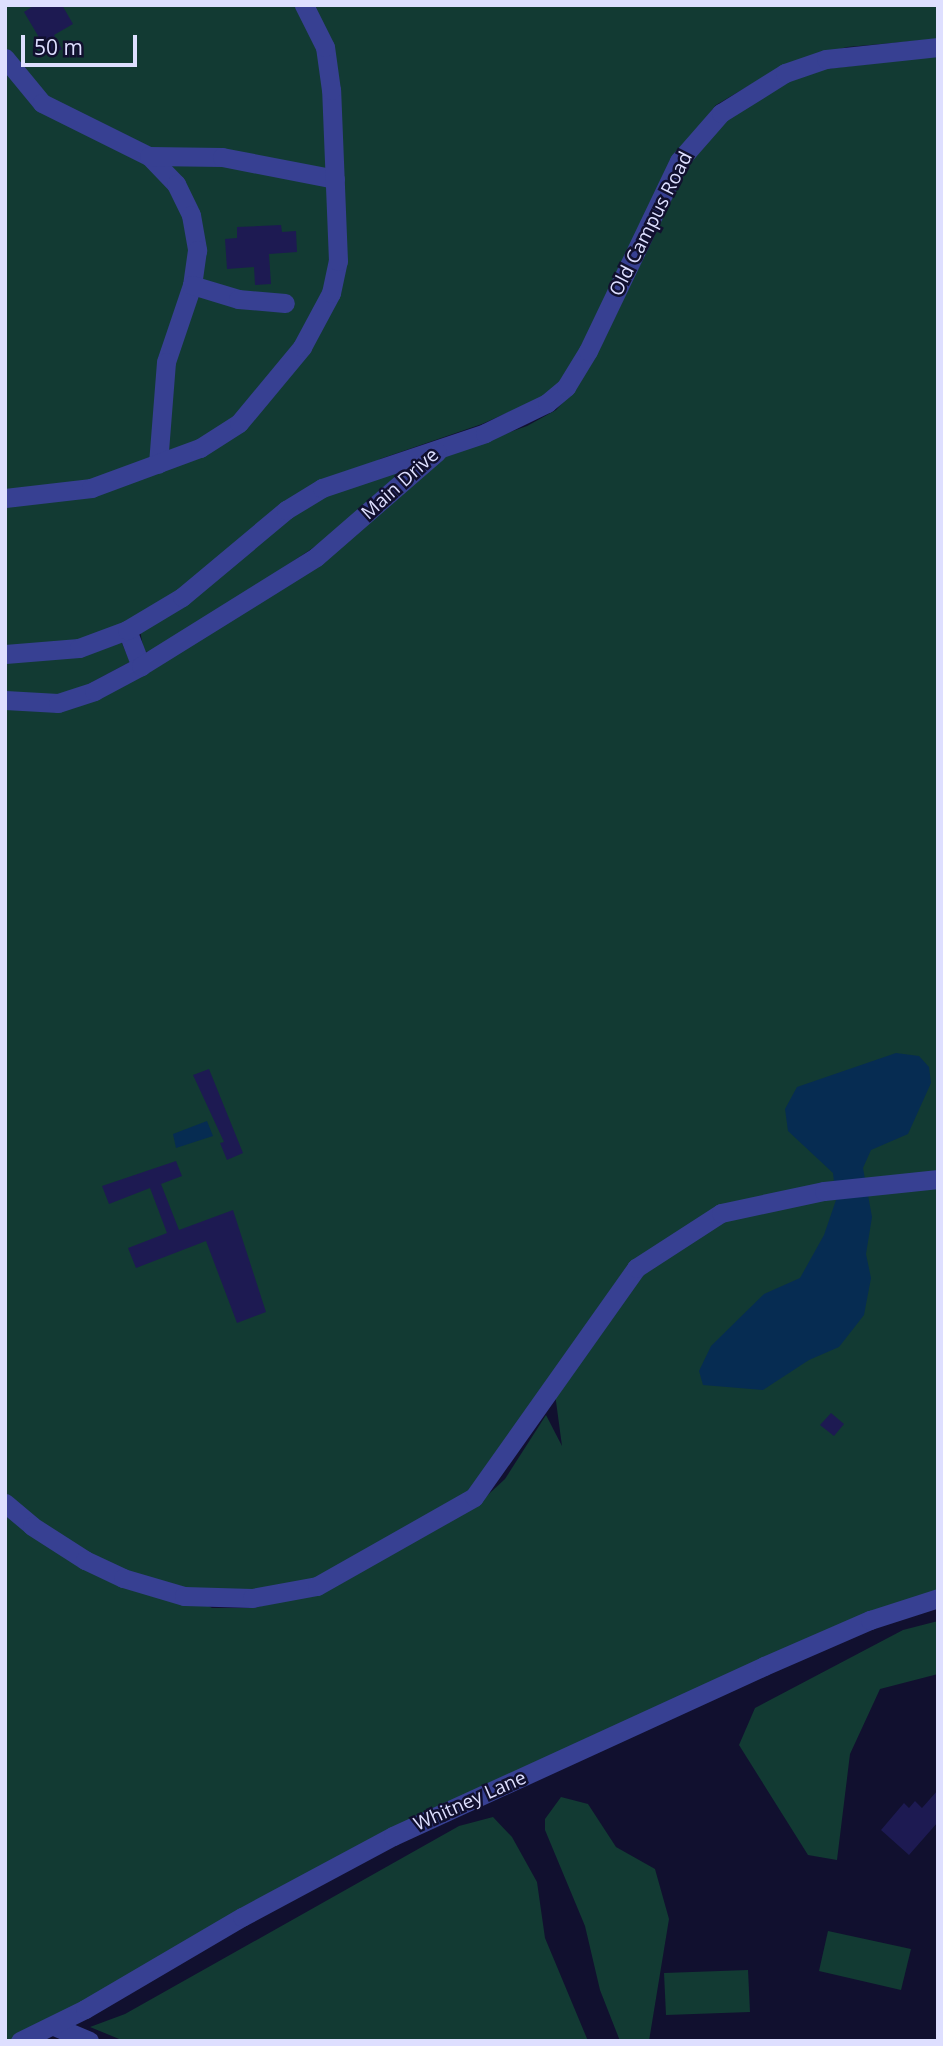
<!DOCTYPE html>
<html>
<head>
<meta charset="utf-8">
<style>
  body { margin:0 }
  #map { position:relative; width:943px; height:2046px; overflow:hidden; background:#11102f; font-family:"Open Sans",sans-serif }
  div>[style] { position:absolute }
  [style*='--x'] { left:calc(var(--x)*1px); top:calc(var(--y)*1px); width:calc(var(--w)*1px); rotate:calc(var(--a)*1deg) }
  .green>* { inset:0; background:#123a33 }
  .water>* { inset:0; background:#062c52 }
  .building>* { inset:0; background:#1d1a52 }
  .minor>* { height:19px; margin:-9.5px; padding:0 9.5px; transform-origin:9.5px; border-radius:9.5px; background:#374092 }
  span { translate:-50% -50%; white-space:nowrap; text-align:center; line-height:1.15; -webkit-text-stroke:5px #11102f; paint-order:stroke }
  .street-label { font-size:19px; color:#dedfff }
  .frame { position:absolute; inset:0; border:7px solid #dedfff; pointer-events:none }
  .scale { position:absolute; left:21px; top:35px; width:116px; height:32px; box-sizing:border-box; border:4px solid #dedfff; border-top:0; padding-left:9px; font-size:21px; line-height:24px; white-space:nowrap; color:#dedfff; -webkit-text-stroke:5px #11102f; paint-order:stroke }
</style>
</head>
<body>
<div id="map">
  <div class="green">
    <i style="clip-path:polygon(5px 5px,938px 5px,938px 39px,847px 47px,784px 65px,716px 105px,671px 161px,583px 345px,563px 380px,543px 397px,482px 424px,380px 459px,122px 627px,80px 642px,5px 647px)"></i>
    <i style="clip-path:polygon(evenodd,938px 56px,938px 1598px,571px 1755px,16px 2041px,5px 2041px,5px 708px,56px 710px,136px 675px,441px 457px,527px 426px,556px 410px,578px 386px,597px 354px,688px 166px,727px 120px,788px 82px,825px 69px,938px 56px,553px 1379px,562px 1446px,546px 1415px,505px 1479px,478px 1504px,321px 1590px,254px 1608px,212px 1608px,184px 1592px,252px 1596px,313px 1581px,474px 1497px,553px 1379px)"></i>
    <i style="clip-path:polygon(428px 454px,328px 538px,157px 651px,144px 652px,140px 630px,304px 503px)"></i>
    <i style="clip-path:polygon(121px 641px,130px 662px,66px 696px,5px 698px,5px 657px)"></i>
    <i style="clip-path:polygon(938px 1621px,938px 1674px,880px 1689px,850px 1754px,837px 1860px,808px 1855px,739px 1745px,755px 1708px,903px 1630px)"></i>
    <i style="clip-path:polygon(561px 1797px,588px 1804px,616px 1847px,655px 1869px,669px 1919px,649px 2041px,620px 2041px,600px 1990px,585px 1926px,545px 1830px,545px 1819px)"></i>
    <i style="clip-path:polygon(493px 1817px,512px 1837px,537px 1882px,545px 1938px,588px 2041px,124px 2041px,90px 2027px,125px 2014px,459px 1826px)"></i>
    <i style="clip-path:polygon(828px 1931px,911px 1949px,901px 1990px,819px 1971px)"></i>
    <i style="clip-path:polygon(748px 1970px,750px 2012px,666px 2015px,664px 1973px)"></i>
  </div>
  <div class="water">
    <i style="clip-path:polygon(896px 1053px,919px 1056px,929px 1067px,931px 1083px,908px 1134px,871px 1150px,863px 1168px,872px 1217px,866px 1254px,871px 1278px,864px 1315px,839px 1347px,809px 1360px,763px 1390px,703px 1385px,699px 1371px,711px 1346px,764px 1294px,800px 1278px,824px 1235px,836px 1200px,833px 1173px,788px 1131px,785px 1109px,797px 1087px)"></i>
    <i style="clip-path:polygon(207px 1121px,213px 1136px,176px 1148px,173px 1134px)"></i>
  </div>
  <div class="building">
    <i style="clip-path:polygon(35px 5px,62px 5px,73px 24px,54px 35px,62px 49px,50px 56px,24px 12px)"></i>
    <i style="clip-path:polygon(281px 225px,282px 232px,296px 231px,297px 252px,269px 254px,271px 284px,255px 285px,254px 267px,227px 269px,225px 239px,237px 238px,237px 227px)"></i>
    <i style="clip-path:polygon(209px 1069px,243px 1153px,227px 1160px,220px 1143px,224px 1142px,193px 1075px)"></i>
    <i style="clip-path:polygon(176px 1161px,182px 1176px,161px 1184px,179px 1230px,233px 1210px,266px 1312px,237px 1323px,206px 1241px,136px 1268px,128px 1248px,167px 1233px,150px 1188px,109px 1204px,102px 1186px)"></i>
    <i style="clip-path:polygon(831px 1413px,844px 1424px,834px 1436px,820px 1425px)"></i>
    <i style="clip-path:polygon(938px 1790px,938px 1822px,909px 1855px,881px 1830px,904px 1803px,909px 1808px,915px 1801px,922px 1808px)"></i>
  </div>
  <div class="minor">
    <i style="--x:5;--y:58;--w:58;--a:50.6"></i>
    <i style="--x:42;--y:103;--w:119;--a:26.4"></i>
    <i style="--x:149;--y:156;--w:39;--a:46"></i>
    <i style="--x:176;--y:184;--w:34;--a:64"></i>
    <i style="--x:191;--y:215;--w:36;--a:80"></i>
    <i style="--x:197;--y:250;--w:35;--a:98"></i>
    <i style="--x:192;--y:285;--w:81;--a:108.7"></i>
    <i style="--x:166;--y:362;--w:102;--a:94.5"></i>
    <i style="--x:149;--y:156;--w:73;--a:0.8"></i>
    <i style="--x:222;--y:157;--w:115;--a:11"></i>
    <i style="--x:192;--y:285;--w:48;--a:16.9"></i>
    <i style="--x:238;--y:299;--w:47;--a:4.9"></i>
    <i style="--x:5;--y:498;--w:87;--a:-6.6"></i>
    <i style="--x:91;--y:488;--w:116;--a:-20.2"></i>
    <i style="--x:200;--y:448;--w:46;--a:-32.7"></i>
    <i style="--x:239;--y:423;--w:99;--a:-50.3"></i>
    <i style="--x:302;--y:347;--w:61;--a:-61.8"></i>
    <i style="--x:331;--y:293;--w:33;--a:-78"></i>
    <i style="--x:338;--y:261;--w:171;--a:-92.3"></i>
    <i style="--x:331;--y:90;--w:43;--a:-97.9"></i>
    <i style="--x:325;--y:47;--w:47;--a:-116.6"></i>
    <i style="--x:127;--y:630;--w:39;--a:69"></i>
    <i style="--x:5;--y:654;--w:74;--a:-4.6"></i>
    <i style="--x:79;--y:648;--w:51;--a:-20.6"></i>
    <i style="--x:127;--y:630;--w:64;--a:-31"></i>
    <i style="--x:182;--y:597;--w:136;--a:-39.9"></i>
    <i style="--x:286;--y:510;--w:42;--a:-31.4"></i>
    <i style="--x:322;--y:488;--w:172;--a:-18.6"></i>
    <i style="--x:485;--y:433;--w:69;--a:-25.8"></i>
    <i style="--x:547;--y:403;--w:25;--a:-40"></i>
    <i style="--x:566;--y:387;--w:42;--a:-58.6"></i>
    <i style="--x:588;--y:351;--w:211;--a:-64.4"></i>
    <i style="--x:679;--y:161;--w:64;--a:-48.8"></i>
    <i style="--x:721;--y:113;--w:75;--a:-32"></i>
    <i style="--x:785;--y:73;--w:43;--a:-18.9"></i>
    <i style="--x:826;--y:59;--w:113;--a:-6.1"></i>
    <i style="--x:5;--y:700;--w:53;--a:3.2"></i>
    <i style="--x:58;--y:703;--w:38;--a:-18"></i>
    <i style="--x:94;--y:691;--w:53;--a:-28"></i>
    <i style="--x:141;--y:666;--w:206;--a:-31.9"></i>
    <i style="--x:316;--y:557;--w:160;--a:-41"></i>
    <i style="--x:5;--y:1503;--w:35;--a:40"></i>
    <i style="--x:32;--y:1526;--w:63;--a:32.7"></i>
    <i style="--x:85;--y:1560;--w:42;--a:25.3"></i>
    <i style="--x:123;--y:1578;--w:64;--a:16.4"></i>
    <i style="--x:184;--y:1596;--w:68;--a:1.7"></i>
    <i style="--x:252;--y:1598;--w:66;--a:-10.5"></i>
    <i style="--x:317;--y:1586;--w:180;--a:-29.5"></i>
    <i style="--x:474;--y:1497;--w:281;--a:-54.7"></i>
    <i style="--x:636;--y:1268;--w:101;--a:-32.9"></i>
    <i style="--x:721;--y:1213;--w:105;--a:-12.1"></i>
    <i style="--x:824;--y:1191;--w:115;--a:-6"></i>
    <i style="--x:54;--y:2026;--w:38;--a:23"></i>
    <i style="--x:20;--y:2041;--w:72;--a:-26.2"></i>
    <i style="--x:85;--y:2009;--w:182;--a:-30.4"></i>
    <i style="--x:242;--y:1917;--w:171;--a:-28.2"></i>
    <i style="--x:393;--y:1836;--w:408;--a:-24.6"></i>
    <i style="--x:764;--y:1666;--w:116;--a:-23.5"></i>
    <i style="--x:870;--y:1620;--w:71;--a:-17.9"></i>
  </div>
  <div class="street-label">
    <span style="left:651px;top:224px;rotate:-63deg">Old Campus Road</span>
    <span style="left:400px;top:484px;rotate:-42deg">Main Drive</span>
    <span style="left:470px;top:1801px;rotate:-24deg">Whitney Lane</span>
  </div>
  <div class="frame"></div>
  <div class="scale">50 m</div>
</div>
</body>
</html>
